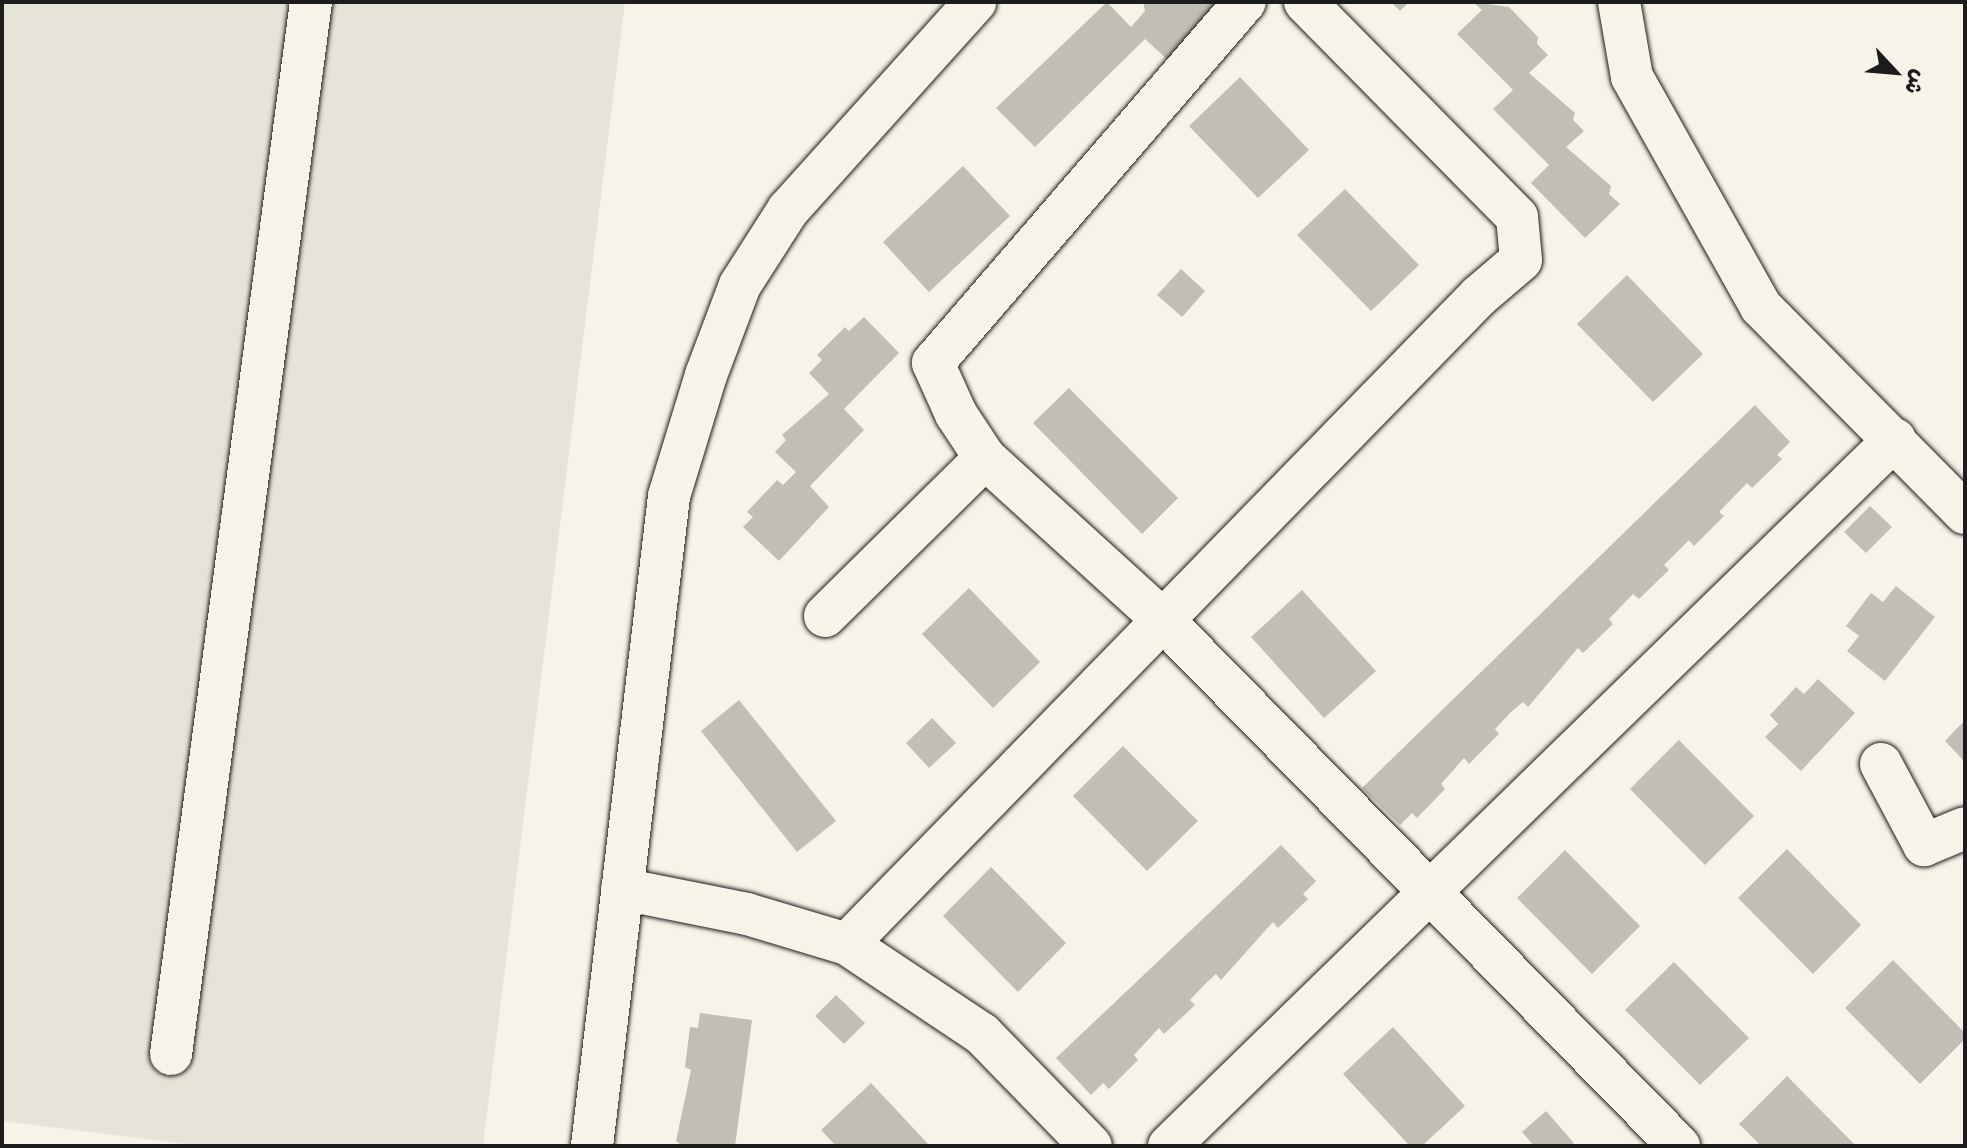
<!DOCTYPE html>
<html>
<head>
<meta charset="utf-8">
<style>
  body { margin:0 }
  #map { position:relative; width:1967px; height:1148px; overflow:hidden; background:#f7f3e8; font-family:Mali,"Playpen Sans Arabic",sans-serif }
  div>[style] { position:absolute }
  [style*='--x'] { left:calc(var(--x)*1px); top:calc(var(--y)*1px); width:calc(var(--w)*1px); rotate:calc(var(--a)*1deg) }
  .built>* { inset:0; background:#e6e3d9 }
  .building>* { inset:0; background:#c0beb5 }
  .roads { filter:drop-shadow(0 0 2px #1c1c1c) drop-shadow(0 0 2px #1c1c1c) }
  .minor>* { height:42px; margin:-21px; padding:0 21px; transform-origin:21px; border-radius:21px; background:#f7f3e8 }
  span { translate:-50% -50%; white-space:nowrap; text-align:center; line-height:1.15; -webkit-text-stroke:8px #f7f3e8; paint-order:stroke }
  .frame { position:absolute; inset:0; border:4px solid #1c1c1c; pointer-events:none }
  .north { position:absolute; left:1855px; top:32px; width:80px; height:80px; -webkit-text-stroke:6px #f7f3e8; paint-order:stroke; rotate:116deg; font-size:22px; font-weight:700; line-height:32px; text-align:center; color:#1c1c1c }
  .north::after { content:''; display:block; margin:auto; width:28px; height:36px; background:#1c1c1c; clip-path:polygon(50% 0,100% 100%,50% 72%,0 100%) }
</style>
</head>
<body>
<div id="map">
  <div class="built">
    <i style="clip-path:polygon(2px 2px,625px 2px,483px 1146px,201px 1146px,2px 1121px)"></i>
  </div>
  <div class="building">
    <i style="clip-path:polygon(1107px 2px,1131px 27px,1145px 11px,1143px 2px,1223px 2px,1169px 61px,1145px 39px,1035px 147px,996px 108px)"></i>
    <i style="clip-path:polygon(1391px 2px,1409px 2px,1400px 11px)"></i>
    <i style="clip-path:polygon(1473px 2px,1509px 7px,1538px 37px,1537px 44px,1548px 55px,1529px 73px,1575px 113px,1573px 120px,1584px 131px,1566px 147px,1611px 186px,1609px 194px,1620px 204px,1585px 238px,1531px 183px,1549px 165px,1493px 109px,1513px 90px,1457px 34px,1482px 10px)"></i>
    <i style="clip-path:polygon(1240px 77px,1309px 150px,1258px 198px,1189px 126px)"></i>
    <i style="clip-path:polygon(963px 166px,1010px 216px,929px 292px,883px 242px)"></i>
    <i style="clip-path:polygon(1345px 189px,1419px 265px,1371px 311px,1297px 235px)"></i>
    <i style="clip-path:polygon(1181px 269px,1205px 291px,1182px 317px,1157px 295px)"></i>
    <i style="clip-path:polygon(1627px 275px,1703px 354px,1653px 402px,1577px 324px)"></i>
    <i style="clip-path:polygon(864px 317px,899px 353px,844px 409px,864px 430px,810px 486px,829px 507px,779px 561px,743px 527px,753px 517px,747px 512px,777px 480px,783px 485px,796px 472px,775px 452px,786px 440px,782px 435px,829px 394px,809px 373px,822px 360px,817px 355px,845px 327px,849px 331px)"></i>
    <i style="clip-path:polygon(1069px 388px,1178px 498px,1142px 534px,1033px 423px)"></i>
    <i style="clip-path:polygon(1755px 405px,1790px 442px,1777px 455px,1782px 459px,1752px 488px,1747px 483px,1719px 512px,1724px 516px,1694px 546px,1689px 540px,1664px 565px,1669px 570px,1639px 599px,1633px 594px,1609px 619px,1613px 624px,1583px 653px,1578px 648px,1528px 707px,1523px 702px,1511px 712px,1495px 729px,1499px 734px,1469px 764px,1464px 758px,1441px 784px,1445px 789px,1417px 818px,1412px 813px,1400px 825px,1362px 788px)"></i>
    <i style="clip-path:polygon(1870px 506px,1892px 527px,1866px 553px,1844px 532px)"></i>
    <i style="clip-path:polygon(1896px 586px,1935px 617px,1885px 681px,1847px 651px,1859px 636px,1846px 626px,1871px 593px,1883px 602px)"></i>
    <i style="clip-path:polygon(969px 588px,1040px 662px,993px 708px,922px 634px)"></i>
    <i style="clip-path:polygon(1302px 590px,1376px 671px,1324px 718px,1251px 637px)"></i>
    <i style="clip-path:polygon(1818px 679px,1855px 713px,1801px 771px,1765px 737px,1778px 724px,1770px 715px,1796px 687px,1804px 694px)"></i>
    <i style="clip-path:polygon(739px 700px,836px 821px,797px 852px,701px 731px)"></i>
    <i style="clip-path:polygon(932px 718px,956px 743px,929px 768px,906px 743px)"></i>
    <i style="clip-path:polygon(1965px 720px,1965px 762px,1945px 741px)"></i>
    <i style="clip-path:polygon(1679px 740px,1754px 816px,1705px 865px,1630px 789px)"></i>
    <i style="clip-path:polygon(1123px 746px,1198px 821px,1147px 871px,1073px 796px)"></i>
    <i style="clip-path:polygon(1281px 845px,1316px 881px,1303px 894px,1308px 899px,1278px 928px,1273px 922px,1221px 980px,1216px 974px,1204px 985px,1190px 1000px,1195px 1005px,1164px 1034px,1159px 1028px,1134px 1055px,1138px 1060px,1109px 1089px,1103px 1083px,1091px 1095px,1056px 1058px)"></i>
    <i style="clip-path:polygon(1787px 849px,1861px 925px,1813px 974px,1738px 898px)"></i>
    <i style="clip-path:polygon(1565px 850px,1640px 926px,1592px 974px,1517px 898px)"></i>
    <i style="clip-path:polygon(991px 867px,1066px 943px,1018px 992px,943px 916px)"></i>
    <i style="clip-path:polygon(1893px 960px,1965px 1033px,1965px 1039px,1920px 1084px,1845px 1008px)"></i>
    <i style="clip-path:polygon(1674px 962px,1749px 1038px,1700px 1085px,1625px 1010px)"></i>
    <i style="clip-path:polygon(836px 995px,865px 1023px,844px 1044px,815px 1016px)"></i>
    <i style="clip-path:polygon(700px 1013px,752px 1020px,735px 1146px,682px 1146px,676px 1141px,691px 1070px,685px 1067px,690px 1027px,698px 1028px)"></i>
    <i style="clip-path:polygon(1393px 1027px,1465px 1106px,1422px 1146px,1410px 1146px,1343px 1074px)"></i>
    <i style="clip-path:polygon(1787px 1076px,1856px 1146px,1761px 1146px,1739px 1124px)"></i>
    <i style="clip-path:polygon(871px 1083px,930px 1146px,836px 1146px,821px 1130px)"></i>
    <i style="clip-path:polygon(1546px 1111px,1574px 1143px,1570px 1146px,1534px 1146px,1522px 1132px)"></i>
  </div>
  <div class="roads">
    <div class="minor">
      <i style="--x:1619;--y:2;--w:76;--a:80.2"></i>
      <i style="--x:1632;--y:77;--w:264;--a:60.7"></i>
      <i style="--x:1761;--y:307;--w:290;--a:45.3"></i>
      <i style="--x:985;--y:458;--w:53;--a:-123.4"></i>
      <i style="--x:956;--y:414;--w:56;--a:-114.3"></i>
      <i style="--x:933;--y:363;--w:477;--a:-49.2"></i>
      <i style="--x:825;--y:616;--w:225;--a:-44.6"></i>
      <i style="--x:985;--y:458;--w:241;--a:42.3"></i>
      <i style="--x:1163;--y:620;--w:737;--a:45.55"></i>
      <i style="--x:1881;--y:764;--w:92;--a:62"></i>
      <i style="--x:1924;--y:845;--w:44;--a:-22.5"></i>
      <i style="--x:622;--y:889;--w:127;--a:11.3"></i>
      <i style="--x:747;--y:914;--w:104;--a:16.7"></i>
      <i style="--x:847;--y:944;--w:162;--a:33.7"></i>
      <i style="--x:982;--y:1034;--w:156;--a:45.8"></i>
      <i style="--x:847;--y:944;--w:905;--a:-45.72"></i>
      <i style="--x:1479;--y:296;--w:55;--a:-40.6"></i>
      <i style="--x:1521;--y:260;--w:43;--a:-95.3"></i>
      <i style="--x:1517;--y:217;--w:302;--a:-134.6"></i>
      <i style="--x:171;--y:1054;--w:1061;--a:-82.42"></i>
      <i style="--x:592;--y:1146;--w:655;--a:-83.24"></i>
      <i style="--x:669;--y:496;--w:127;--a:-73"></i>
      <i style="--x:706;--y:375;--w:96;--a:-69.3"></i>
      <i style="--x:740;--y:285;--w:89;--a:-57.4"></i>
      <i style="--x:788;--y:210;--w:280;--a:-48"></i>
      <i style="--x:1169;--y:1146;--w:1013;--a:-44.24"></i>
    </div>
  </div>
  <div class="frame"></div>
  <div class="north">ش</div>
</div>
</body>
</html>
